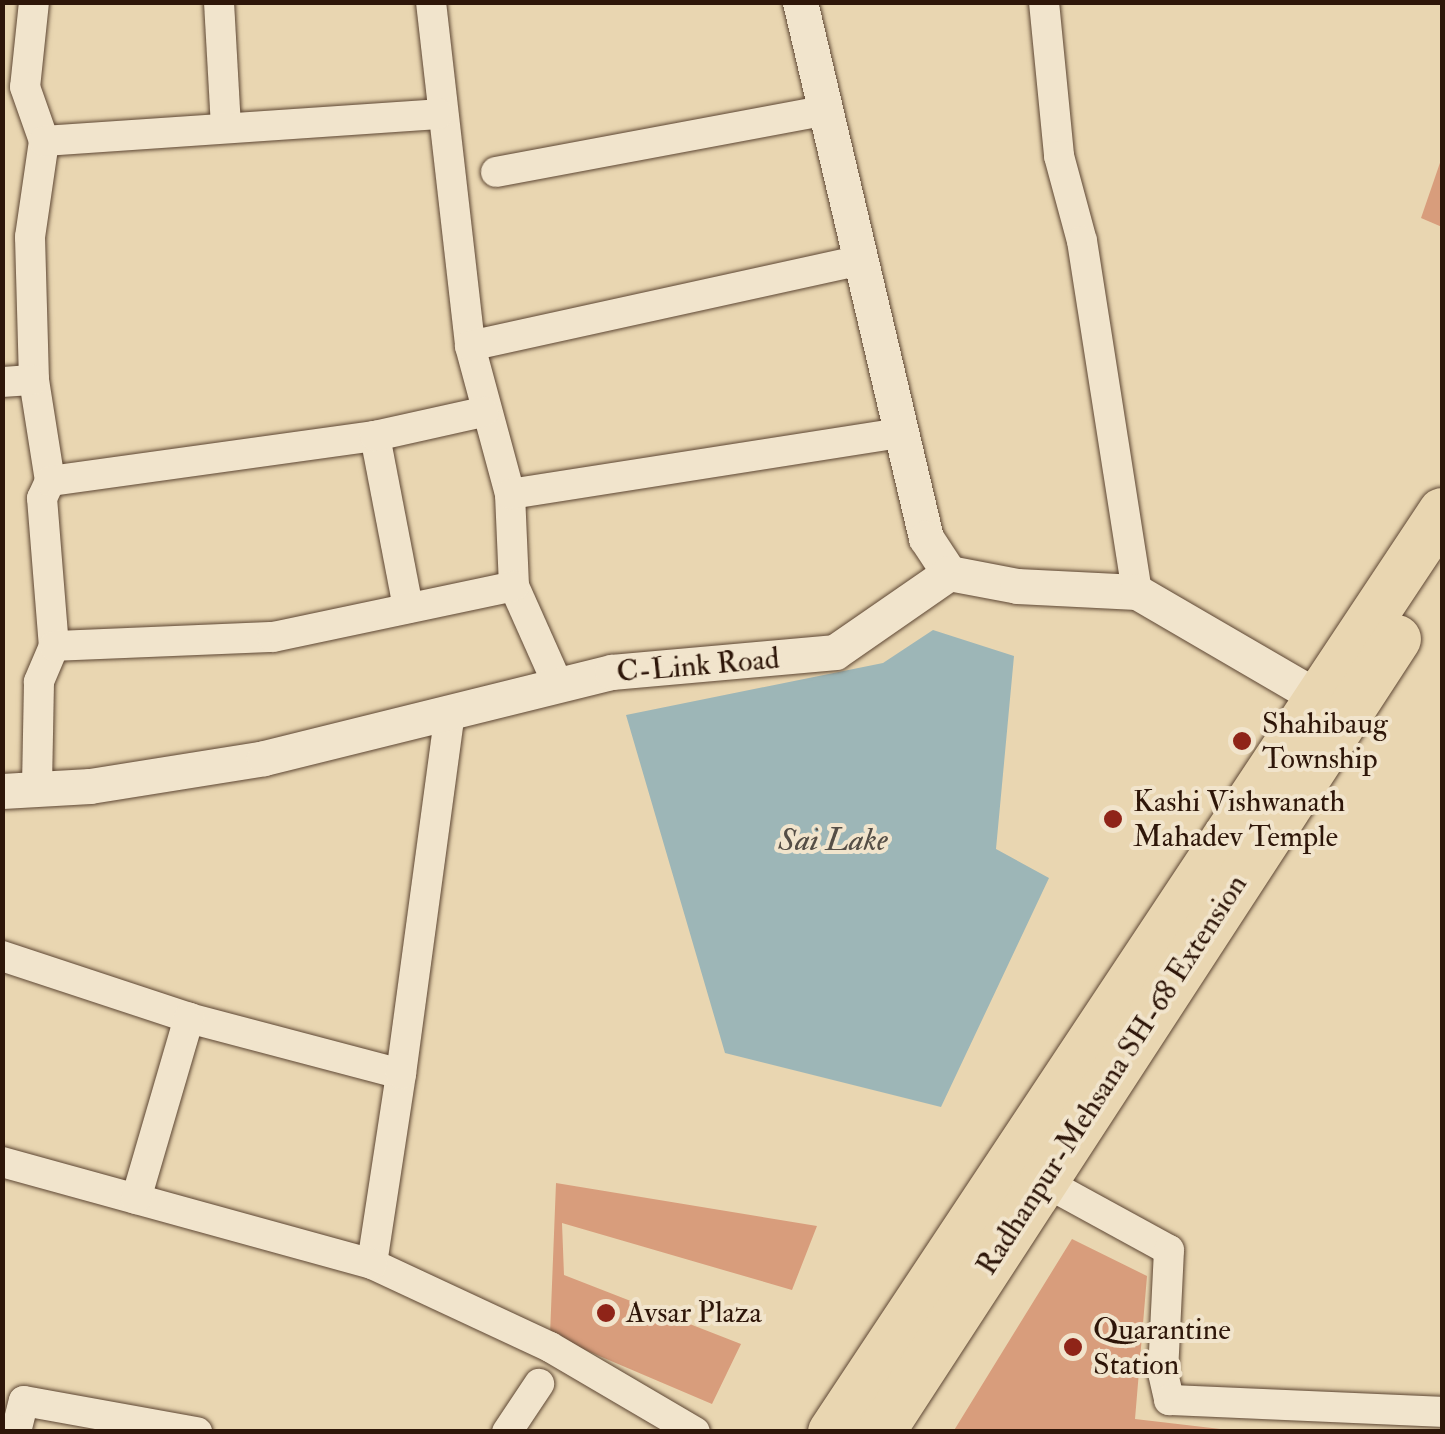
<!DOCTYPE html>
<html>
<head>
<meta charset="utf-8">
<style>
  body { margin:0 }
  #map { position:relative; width:1445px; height:1434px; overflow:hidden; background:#e9d6b1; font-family:"IM FELL Double Pica",serif }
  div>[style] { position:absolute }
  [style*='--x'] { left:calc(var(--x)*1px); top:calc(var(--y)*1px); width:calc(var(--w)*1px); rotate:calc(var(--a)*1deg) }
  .water>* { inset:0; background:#9db6b7 }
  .building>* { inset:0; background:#d89d7c }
  .roads { filter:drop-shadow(0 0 2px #5d4633) drop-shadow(0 0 2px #5d4633) }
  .minor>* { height:30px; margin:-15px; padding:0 15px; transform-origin:15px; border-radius:15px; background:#f1e4cc }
  .tertiary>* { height:35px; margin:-17.5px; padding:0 17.5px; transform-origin:17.5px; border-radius:17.5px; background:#f1e4cc }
  .trunk>* { height:48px; margin:-24px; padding:0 24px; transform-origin:24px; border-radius:24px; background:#e9d6b1 }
  .dots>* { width:28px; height:28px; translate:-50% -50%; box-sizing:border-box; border:5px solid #f1e4cc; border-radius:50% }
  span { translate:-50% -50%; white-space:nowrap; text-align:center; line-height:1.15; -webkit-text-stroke:8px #f1e4cc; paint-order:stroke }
  .street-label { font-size:30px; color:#2e1609 }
  .poi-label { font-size:30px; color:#2e1609 }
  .left { translate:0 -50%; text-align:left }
  .water-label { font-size:32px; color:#554e46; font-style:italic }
  .frame { position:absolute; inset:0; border:5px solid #2e1609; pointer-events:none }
</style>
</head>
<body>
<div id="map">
  <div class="water">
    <i style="clip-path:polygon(933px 630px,1014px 656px,996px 849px,1049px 878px,941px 1107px,725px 1053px,626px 715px,883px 663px)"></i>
  </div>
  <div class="building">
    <i style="clip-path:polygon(1442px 157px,1442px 227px,1421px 218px)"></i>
    <i style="clip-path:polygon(556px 1183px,817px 1226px,792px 1290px,562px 1223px,564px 1275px,741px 1344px,712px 1404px,550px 1335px)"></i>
    <i style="clip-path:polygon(1072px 1239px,1147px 1276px,1135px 1419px,1246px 1432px,953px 1432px)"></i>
  </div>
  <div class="roads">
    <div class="minor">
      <i style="--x:34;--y:2;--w:85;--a:96"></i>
      <i style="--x:25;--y:87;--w:57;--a:70.6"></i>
      <i style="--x:44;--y:141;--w:97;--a:98.3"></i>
      <i style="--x:30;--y:237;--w:143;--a:88.4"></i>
      <i style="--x:34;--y:380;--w:102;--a:81"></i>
      <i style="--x:50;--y:481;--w:19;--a:115"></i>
      <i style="--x:42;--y:498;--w:148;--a:85.4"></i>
      <i style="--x:54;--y:646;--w:39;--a:113"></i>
      <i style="--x:39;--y:682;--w:107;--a:91.1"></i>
      <i style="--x:219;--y:2;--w:126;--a:86.8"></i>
      <i style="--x:431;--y:2;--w:346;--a:83.5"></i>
      <i style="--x:470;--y:346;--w:153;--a:74.9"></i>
      <i style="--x:510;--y:494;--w:92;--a:87.5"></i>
      <i style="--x:514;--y:586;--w:108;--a:66"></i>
      <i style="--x:1044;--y:2;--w:155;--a:84.4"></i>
      <i style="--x:1059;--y:156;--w:88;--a:74.9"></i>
      <i style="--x:1082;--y:241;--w:355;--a:81.1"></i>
      <i style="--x:44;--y:141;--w:395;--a:-3.9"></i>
      <i style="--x:496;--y:172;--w:336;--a:-10.6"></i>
      <i style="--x:470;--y:346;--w:397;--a:-12.4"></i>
      <i style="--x:2;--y:382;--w:32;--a:-4"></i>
      <i style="--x:375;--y:436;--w:175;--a:79.1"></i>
      <i style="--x:50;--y:481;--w:328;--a:-7.9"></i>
      <i style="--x:375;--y:436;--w:111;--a:-12.5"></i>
      <i style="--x:510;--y:494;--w:394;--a:-8.9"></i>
      <i style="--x:54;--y:646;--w:219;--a:-2.4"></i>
      <i style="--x:273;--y:637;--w:246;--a:-11.9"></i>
      <i style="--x:2;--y:956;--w:197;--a:18.3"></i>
      <i style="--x:189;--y:1018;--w:219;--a:14.8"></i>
      <i style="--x:401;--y:1074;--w:192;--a:98.7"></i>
      <i style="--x:372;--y:1264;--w:196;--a:25"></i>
      <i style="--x:550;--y:1347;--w:168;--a:30.4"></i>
      <i style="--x:401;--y:1074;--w:366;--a:-82.3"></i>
      <i style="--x:2;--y:1162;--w:384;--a:15.4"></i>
      <i style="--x:1032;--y:1175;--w:156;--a:28.7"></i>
      <i style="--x:1169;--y:1250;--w:123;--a:92.8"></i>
      <i style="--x:1163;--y:1373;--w:28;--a:77"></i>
      <i style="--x:1169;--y:1400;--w:273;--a:2.5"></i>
      <i style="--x:136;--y:1199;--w:189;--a:-73.7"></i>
      <i style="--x:16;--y:1432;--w:32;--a:-76"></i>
      <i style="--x:24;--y:1401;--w:176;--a:10.2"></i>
      <i style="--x:507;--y:1432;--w:58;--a:-56.3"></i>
    </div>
    <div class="tertiary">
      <i style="--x:800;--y:2;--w:551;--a:76.77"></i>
      <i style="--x:926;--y:538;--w:42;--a:56.7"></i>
      <i style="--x:2;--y:791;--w:88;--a:-3.3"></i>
      <i style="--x:90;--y:786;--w:176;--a:-9.1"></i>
      <i style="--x:264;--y:758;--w:358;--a:-13.9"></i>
      <i style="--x:612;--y:672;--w:224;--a:-5.1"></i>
      <i style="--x:835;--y:652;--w:139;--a:-34.7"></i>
      <i style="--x:949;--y:573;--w:69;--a:10.8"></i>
      <i style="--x:1017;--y:586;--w:120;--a:2.9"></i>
      <i style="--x:1137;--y:592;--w:233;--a:30.2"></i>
    </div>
    <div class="trunk">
      <i style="--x:832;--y:1432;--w:1104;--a:-56.45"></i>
      <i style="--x:881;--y:1432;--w:946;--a:-56.95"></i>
    </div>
  </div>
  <div class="dots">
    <i style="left:1242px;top:741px;background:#8f2418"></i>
    <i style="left:1113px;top:819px;background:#8f2418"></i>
    <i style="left:606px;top:1313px;background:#8f2418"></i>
    <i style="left:1073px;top:1347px;background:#8f2418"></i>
  </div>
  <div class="street-label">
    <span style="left:698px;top:666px;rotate:-5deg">C-Link Road</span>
    <span style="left:1112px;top:1075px;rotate:-57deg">Radhanpur-Mehsana SH-68 Extension</span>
  </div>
  <div class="poi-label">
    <span class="left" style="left:1262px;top:741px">Shahibaug<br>Township</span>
    <span class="left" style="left:1133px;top:819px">Kashi Vishwanath<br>Mahadev Temple</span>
    <span class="left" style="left:626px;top:1313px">Avsar Plaza</span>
    <span class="left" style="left:1093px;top:1347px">Quarantine<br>Station</span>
  </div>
  <div class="water-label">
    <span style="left:833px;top:840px">Sai Lake</span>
  </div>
  <div class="frame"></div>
</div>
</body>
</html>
